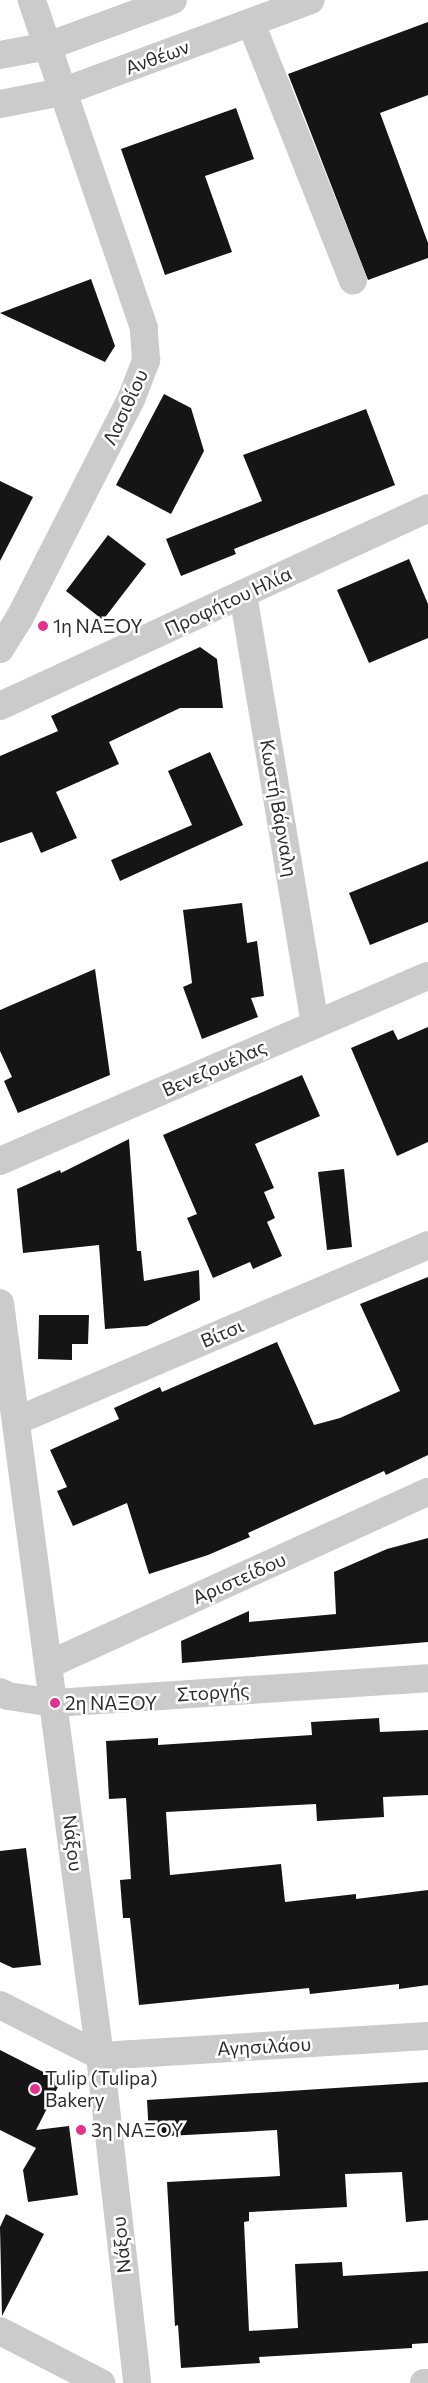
<!DOCTYPE html>
<html>
<head>
<meta charset="utf-8">
<style>
  body { margin:0 }
  #map { position:relative; width:428px; height:2383px; overflow:hidden; background:#fff; font-family:Commissioner,sans-serif }
  div>[style] { position:absolute }
  [style*='--x'] { left:calc(var(--x)*1px); top:calc(var(--y)*1px); width:calc(var(--w)*1px); rotate:calc(var(--a)*1deg) }
  .building>* { inset:0; background:#151515 }
  .minor>* { height:28px; margin:-14px; padding:0 14px; transform-origin:14px; border-radius:14px; background:#cbcbcb }
  .dots>* { width:14px; height:14px; translate:-50% -50%; box-sizing:border-box; border:2px solid #fff; border-radius:50% }
  span { translate:-50% -50%; white-space:nowrap; text-align:center; line-height:1.15; -webkit-text-stroke:5px #fff; paint-order:stroke }
  .street-label { font-size:19px; color:#2e2e2e }
  .poi-label { font-size:19px; color:#2e2e2e }
  .left { translate:0 -50%; text-align:left }
</style>
</head>
<body>
<div id="map">
  <div class="building">
    <i style="clip-path:polygon(428px 22px,428px 95px,380px 113px,428px 243px,428px 258px,368px 280px,288px 74px)"></i>
    <i style="clip-path:polygon(236px 108px,254px 159px,205px 176px,232px 252px,165px 275px,121px 149px)"></i>
    <i style="clip-path:polygon(91px 279px,115px 346px,105px 362px,0 313px)"></i>
    <i style="clip-path:polygon(164px 394px,191px 408px,204px 451px,171px 514px,116px 485px)"></i>
    <i style="clip-path:polygon(366px 409px,395px 485px,234px 549px,236px 554px,181px 576px,166px 539px,262px 501px,243px 455px)"></i>
    <i style="clip-path:polygon(0 481px,33px 497px,0 561px)"></i>
    <i style="clip-path:polygon(108px 535px,146px 564px,103px 620px,66px 591px)"></i>
    <i style="clip-path:polygon(409px 559px,428px 604px,428px 638px,369px 663px,337px 590px)"></i>
    <i style="clip-path:polygon(200px 647px,217px 659px,223px 708px,180px 708px,109px 742px,119px 764px,56px 792px,77px 838px,41px 853px,32px 832px,0 843px,0 756px,58px 731px,51px 716px)"></i>
    <i style="clip-path:polygon(210px 752px,243px 825px,120px 881px,111px 860px,192px 825px,168px 771px)"></i>
    <i style="clip-path:polygon(428px 861px,428px 922px,370px 945px,349px 893px)"></i>
    <i style="clip-path:polygon(242px 903px,247px 943px,257px 941px,264px 996px,251px 998px,258px 1017px,202px 1039px,183px 987px,192px 983px,183px 910px)"></i>
    <i style="clip-path:polygon(95px 969px,110px 1075px,18px 1113px,4px 1081px,12px 1077px,0 1051px,0 1010px)"></i>
    <i style="clip-path:polygon(428px 1027px,428px 1142px,397px 1156px,351px 1048px,393px 1030px,398px 1040px)"></i>
    <i style="clip-path:polygon(302px 1075px,320px 1116px,255px 1144px,274px 1188px,264px 1192px,275px 1218px,267px 1222px,282px 1256px,253px 1269px,250px 1262px,213px 1278px,187px 1218px,197px 1214px,163px 1135px)"></i>
    <i style="clip-path:polygon(129px 1139px,137px 1251px,141px 1251px,144px 1281px,199px 1270px,200px 1300px,147px 1326px,105px 1329px,99px 1245px,23px 1253px,17px 1189px,60px 1170px,61px 1173px)"></i>
    <i style="clip-path:polygon(344px 1169px,352px 1247px,327px 1250px,318px 1172px)"></i>
    <i style="clip-path:polygon(428px 1277px,428px 1455px,386px 1475px,384px 1471px,248px 1533px,250px 1537px,208px 1555px,149px 1574px,127px 1503px,73px 1526px,57px 1491px,67px 1487px,50px 1450px,119px 1419px,114px 1408px,160px 1387px,162px 1392px,277px 1342px,314px 1425px,340px 1418px,400px 1391px,360px 1304px)"></i>
    <i style="clip-path:polygon(39px 1315px,89px 1315px,88px 1344px,72px 1344px,72px 1360px,38px 1359px)"></i>
    <i style="clip-path:polygon(428px 1538px,428px 1642px,182px 1663px,181px 1641px,249px 1611px,249px 1622px,336px 1614px,334px 1572px,387px 1549px)"></i>
    <i style="clip-path:polygon(379px 1718px,380px 1732px,428px 1730px,428px 1795px,383px 1797px,384px 1817px,317px 1821px,316px 1804px,166px 1812px,170px 1875px,281px 1864px,285px 1902px,356px 1894px,356px 1899px,428px 1890px,428px 1985px,399px 1989px,399px 1984px,310px 1994px,309px 1988px,139px 2005px,130px 1918px,123px 1918px,120px 1880px,131px 1879px,126px 1798px,109px 1799px,106px 1741px,158px 1738px,158px 1745px,312px 1735px,311px 1722px)"></i>
    <i style="clip-path:polygon(26px 1848px,41px 1965px,13px 1968px,0 1962px,0 1851px)"></i>
    <i style="clip-path:polygon(0 2050px,61px 2081px,36px 2130px,69px 2126px,78px 2195px,28px 2202px,23px 2170px,36px 2148px,0 2130px)"></i>
    <i style="clip-path:polygon(428px 2082px,428px 2220px,406px 2222px,402px 2172px,345px 2174px,347px 2207px,249px 2212px,249px 2221px,244px 2222px,249px 2331px,298px 2328px,295px 2264px,342px 2262px,343px 2276px,428px 2271px,428px 2343px,412px 2344px,412px 2348px,259px 2357px,260px 2363px,181px 2368px,178px 2325px,175px 2326px,167px 2182px,280px 2176px,277px 2130px,149px 2137px,147px 2100px)"></i>
    <i style="clip-path:polygon(6px 2214px,44px 2234px,2px 2316px,0 2227px)"></i>
  </div>
  <div class="minor">
    <i style="--x:251;--y:23;--w:277;--a:68.4"></i>
    <i style="--x:0;--y:55;--w:49;--a:-10.6"></i>
    <i style="--x:48;--y:46;--w:133;--a:-20.2"></i>
    <i style="--x:0;--y:104;--w:63;--a:-11"></i>
    <i style="--x:62;--y:92;--w:265;--a:-20.3"></i>
    <i style="--x:243;--y:594;--w:435;--a:80.5"></i>
    <i style="--x:0;--y:649;--w:36;--a:-58"></i>
    <i style="--x:19;--y:619;--w:249;--a:-63"></i>
    <i style="--x:132;--y:397;--w:40;--a:-69"></i>
    <i style="--x:146;--y:360;--w:32;--a:-94"></i>
    <i style="--x:144;--y:328;--w:347;--a:-108.9"></i>
    <i style="--x:0;--y:706;--w:472;--a:-24.8"></i>
    <i style="--x:0;--y:1161;--w:466;--a:-23.4"></i>
    <i style="--x:0;--y:1303;--w:760;--a:82.44"></i>
    <i style="--x:100;--y:2056;--w:329;--a:83.5"></i>
    <i style="--x:16;--y:1421;--w:448;--a:-23.1"></i>
    <i style="--x:50;--y:1664;--w:415;--a:-24.5"></i>
    <i style="--x:0;--y:1692;--w:9;--a:27"></i>
    <i style="--x:8;--y:1696;--w:48;--a:8.5"></i>
    <i style="--x:55;--y:1703;--w:374;--a:-3.8"></i>
    <i style="--x:0;--y:2005;--w:112;--a:27"></i>
    <i style="--x:100;--y:2056;--w:329;--a:-3.5"></i>
    <i style="--x:0;--y:2331;--w:114;--a:27.2"></i>
    <i style="--x:424;--y:2383;--w:4;--a:0"></i>
  </div>
  <div class="dots">
    <i style="left:43px;top:626px;background:#e4318f"></i>
    <i style="left:55px;top:1703px;background:#e4318f"></i>
    <i style="left:35px;top:2089px;background:#e4318f"></i>
    <i style="left:81px;top:2130px;background:#e4318f"></i>
  </div>
  <div class="street-label">
    <span style="left:157px;top:57px;rotate:-20deg">Ανθέων</span>
    <span style="left:125px;top:407px;rotate:-65deg">Λασιθίου</span>
    <span style="left:228px;top:601px;rotate:-25deg">Προφήτου Ηλία</span>
    <span style="left:279px;top:808px;rotate:80deg">Κωστή Βάρναλη</span>
    <span style="left:214px;top:1068px;rotate:-24deg">Βενεζουέλας</span>
    <span style="left:222px;top:1333px;rotate:-23deg">Βίτσι</span>
    <span style="left:239px;top:1578px;rotate:-24deg">Αριστείδου</span>
    <span style="left:213px;top:1692px;rotate:-4deg">Στοργής</span>
    <span style="left:73px;top:1843px;rotate:83deg">Νάξου</span>
    <span style="left:264px;top:2046px;rotate:-3deg">Αγησιλάου</span>
    <span style="left:121px;top:2245px;rotate:-96deg">Νάξου</span>
  </div>
  <div class="poi-label">
    <span class="left" style="left:53px;top:626px">1η ΝΑΞΟΥ</span>
    <span class="left" style="left:65px;top:1703px">2η ΝΑΞΟΥ</span>
    <span class="left" style="left:45px;top:2089px">Tulip (Tulipa)<br>Bakery</span>
    <span class="left" style="left:91px;top:2130px">3η ΝΑΞΟΥ</span>
  </div>
</div>
</body>
</html>
